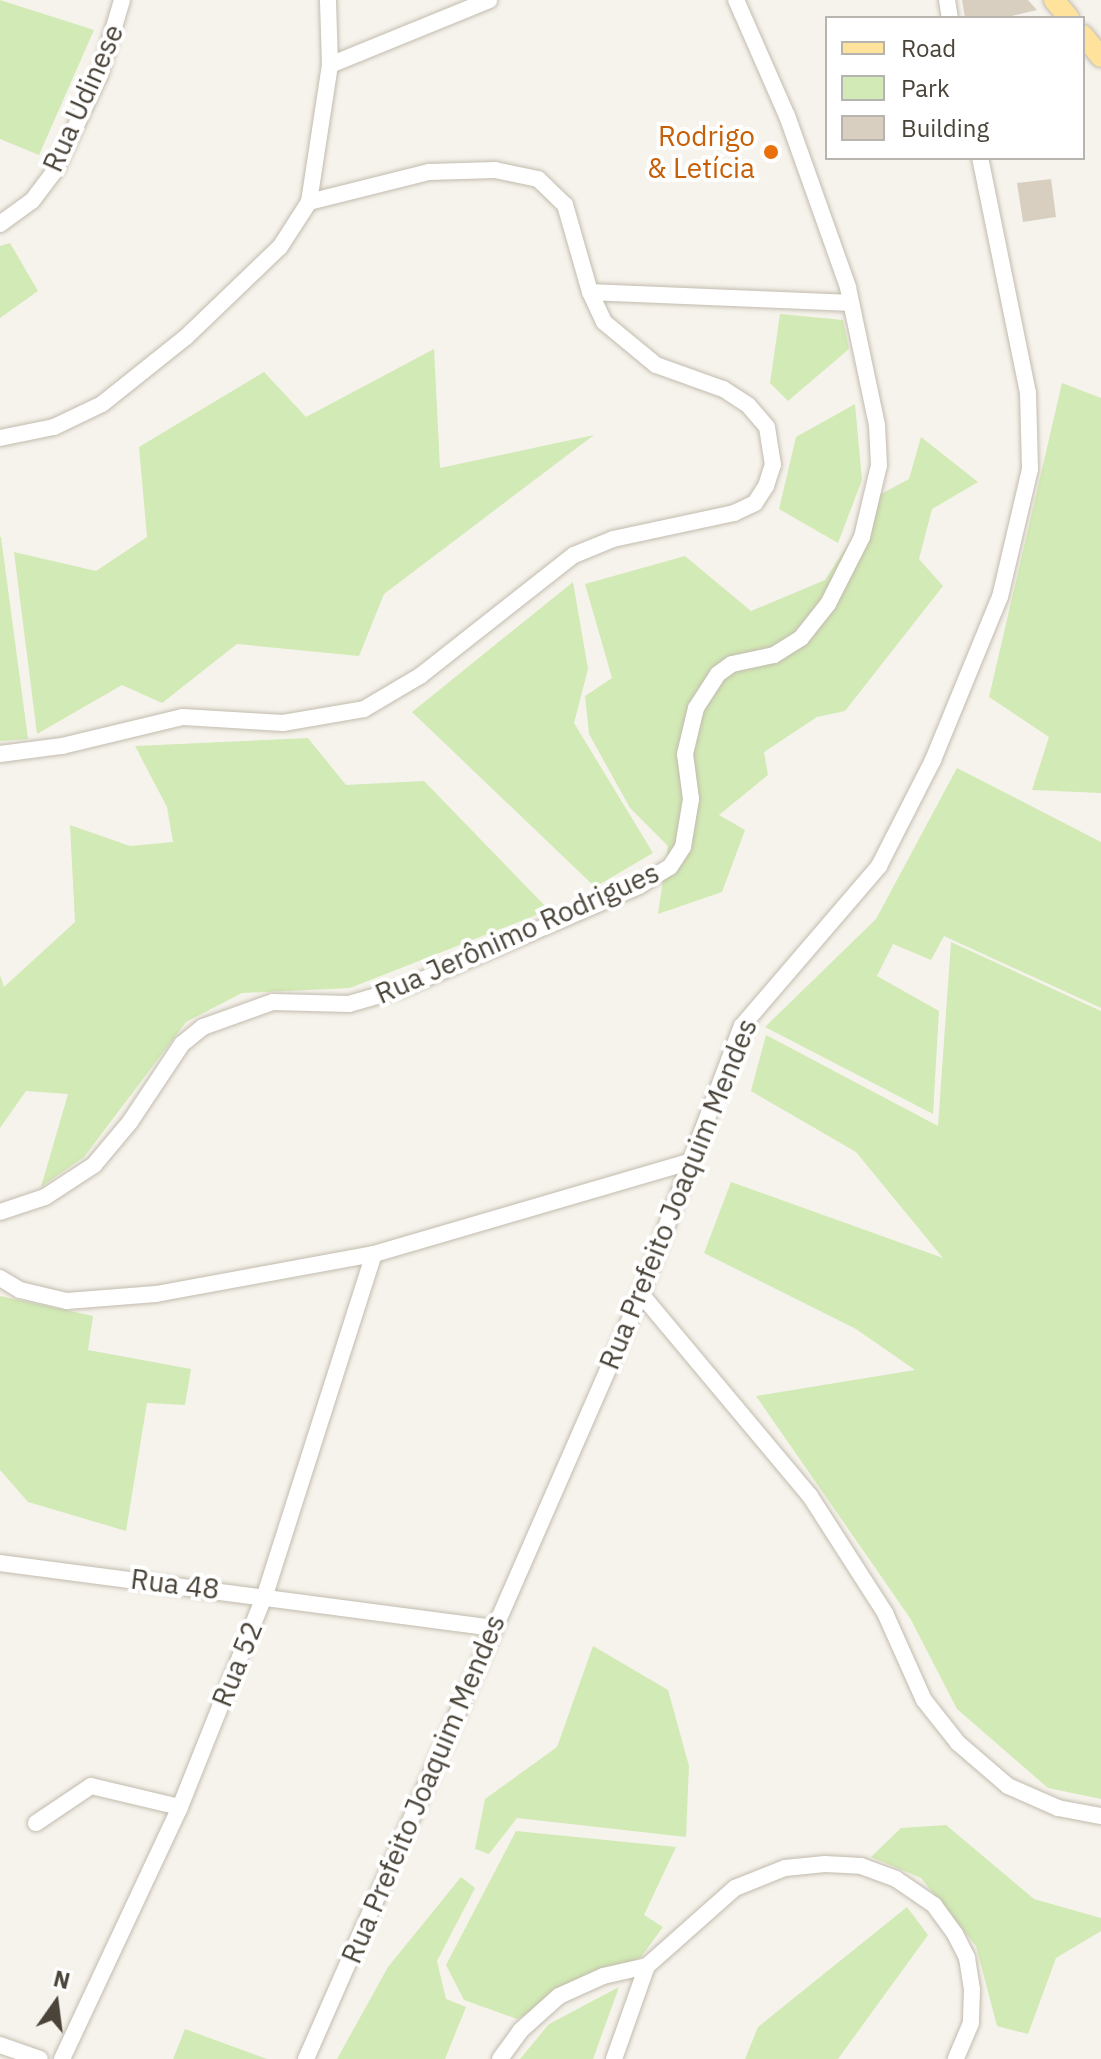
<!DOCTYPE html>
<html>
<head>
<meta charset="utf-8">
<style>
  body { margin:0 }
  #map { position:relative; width:1101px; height:2059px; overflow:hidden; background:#f6f3ec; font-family:"IBM Plex Sans",sans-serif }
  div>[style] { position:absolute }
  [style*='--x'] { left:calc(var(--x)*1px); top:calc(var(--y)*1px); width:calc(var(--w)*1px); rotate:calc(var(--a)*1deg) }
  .green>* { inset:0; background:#d2eab5 }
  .building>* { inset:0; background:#d8cfc1 }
  .roads { filter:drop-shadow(0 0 2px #c2bbae) drop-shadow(0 0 2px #c2bbae) }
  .minor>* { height:16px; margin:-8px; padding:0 8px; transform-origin:8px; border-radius:8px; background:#fff }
  .major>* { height:20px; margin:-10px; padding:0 10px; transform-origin:10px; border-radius:10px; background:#ffe39c }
  .dots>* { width:22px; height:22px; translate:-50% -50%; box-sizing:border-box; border:4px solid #fff; border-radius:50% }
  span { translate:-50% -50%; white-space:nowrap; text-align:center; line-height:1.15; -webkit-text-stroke:8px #fff; paint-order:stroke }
  .street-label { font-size:28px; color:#4b4439 }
  .food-label { font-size:28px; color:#c56008 }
  .right { translate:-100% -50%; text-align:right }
  .legend { position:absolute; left:825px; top:16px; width:260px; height:144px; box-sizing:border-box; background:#fff; border:2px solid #b7b4b0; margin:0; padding:10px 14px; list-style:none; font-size:24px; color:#4b4439 }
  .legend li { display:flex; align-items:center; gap:16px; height:40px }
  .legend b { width:40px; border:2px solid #b7b4b0 }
  .north { position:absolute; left:16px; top:1963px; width:80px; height:80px; -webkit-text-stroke:6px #fff; paint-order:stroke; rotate:14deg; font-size:22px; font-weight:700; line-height:32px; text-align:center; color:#4b4439 }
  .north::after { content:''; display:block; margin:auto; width:28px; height:36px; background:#4b4439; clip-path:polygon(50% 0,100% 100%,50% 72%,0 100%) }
</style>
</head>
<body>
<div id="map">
  <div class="green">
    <i style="clip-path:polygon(0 0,94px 30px,39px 155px,0 139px)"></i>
    <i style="clip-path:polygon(10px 243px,38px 291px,0 318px,0 246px)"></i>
    <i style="clip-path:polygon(780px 314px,843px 320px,849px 349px,788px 401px,770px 383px)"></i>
    <i style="clip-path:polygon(434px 349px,440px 468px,594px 435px,384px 594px,359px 656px,237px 644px,162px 703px,122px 685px,37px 734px,14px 552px,96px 571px,147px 537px,139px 447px,264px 372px,306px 417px)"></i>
    <i style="clip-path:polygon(1062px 383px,1101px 398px,1101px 793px,1032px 790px,1049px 737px,989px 697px)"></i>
    <i style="clip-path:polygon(855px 404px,862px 480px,838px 543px,779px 509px,796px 437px)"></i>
    <i style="clip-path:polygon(921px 437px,978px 482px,932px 509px,919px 559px,943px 586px,845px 711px,817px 717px,764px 752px,768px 775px,719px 815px,745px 830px,722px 892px,658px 914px,668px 846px,630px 808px,589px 734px,585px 696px,612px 678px,585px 584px,685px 556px,751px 611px,825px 580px,881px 494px,909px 479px)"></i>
    <i style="clip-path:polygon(0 537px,1px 537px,28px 739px,0 741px)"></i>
    <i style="clip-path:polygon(573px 582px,588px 669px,574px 723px,653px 853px,595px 887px,412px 712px)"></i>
    <i style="clip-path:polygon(308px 738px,346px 785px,424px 781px,549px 910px,350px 988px,242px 993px,186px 1022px,84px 1157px,41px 1187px,68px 1094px,26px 1091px,0 1128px,0 975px,4px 987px,75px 922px,70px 825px,130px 846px,173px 842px,167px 807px,135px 746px)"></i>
    <i style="clip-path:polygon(957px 768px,1101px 842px,1101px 1008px,944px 936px,931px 960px,893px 944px,877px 976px,939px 1011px,933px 1114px,765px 1027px,876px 919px)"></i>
    <i style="clip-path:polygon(951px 942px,1101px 1011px,1101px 1799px,1048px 1788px,957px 1709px,910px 1618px,756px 1396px,915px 1370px,856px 1329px,704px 1253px,731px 1182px,943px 1258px,856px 1152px,751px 1091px,766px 1035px,938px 1126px)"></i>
    <i style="clip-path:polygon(0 1296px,93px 1316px,88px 1350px,191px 1369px,185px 1405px,147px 1403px,126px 1531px,28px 1502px,0 1470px)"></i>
    <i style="clip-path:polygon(593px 1646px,668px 1690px,689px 1766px,686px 1837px,517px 1818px,489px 1854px,475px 1849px,485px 1799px,557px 1747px)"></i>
    <i style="clip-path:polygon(946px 1825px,1034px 1899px,1101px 1918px,1101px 1931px,1056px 1958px,1028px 2034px,997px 2026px,976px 1946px,921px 1878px,871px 1857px,901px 1828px)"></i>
    <i style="clip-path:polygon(516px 1831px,676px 1847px,644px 1915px,663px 1927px,641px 1957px,517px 2019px,464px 2000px,446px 1965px)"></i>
    <i style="clip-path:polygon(461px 1877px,475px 1888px,437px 1961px,446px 1999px,466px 2007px,445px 2059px,337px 2059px,388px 1967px)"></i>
    <i style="clip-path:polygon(907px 1907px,928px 1935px,838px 2059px,745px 2059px,758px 2027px)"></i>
    <i style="clip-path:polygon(619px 1987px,593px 2059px,520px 2059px,549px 2024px)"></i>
    <i style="clip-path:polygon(185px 2029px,267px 2059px,173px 2059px)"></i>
  </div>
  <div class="building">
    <i style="clip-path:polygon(962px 0,1028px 0,1037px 10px,1003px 18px,965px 18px)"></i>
    <i style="clip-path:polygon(1051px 179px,1056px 217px,1023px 222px,1017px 183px)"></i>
  </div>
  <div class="roads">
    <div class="minor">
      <i style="--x:947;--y:0;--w:18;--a:81"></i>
      <i style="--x:330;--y:65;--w:172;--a:-22.2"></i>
      <i style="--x:0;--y:224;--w:39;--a:-36"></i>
      <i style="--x:32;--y:201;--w:38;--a:-53"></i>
      <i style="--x:55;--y:171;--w:107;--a:-65.1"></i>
      <i style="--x:100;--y:74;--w:77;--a:-73.4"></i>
      <i style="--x:590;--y:292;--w:261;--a:2.4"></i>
      <i style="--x:0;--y:438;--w:55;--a:-11.5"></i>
      <i style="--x:54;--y:427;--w:53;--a:-25.6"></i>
      <i style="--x:102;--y:404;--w:107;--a:-38.6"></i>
      <i style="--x:186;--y:337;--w:130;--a:-43.8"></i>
      <i style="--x:280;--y:247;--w:54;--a:-57.2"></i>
      <i style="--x:309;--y:202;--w:139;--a:-81.3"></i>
      <i style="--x:330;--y:65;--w:65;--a:-91.8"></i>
      <i style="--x:0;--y:754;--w:63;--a:-7.4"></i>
      <i style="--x:62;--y:746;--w:124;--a:-13.5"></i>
      <i style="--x:183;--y:717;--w:100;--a:3.4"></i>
      <i style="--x:283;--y:723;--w:82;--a:-9.8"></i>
      <i style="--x:364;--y:709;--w:65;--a:-30.5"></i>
      <i style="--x:420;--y:676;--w:196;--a:-38.2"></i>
      <i style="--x:574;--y:555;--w:42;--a:-22.3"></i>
      <i style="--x:613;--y:539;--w:124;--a:-12.1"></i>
      <i style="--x:734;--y:513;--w:23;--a:-25"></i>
      <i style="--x:755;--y:503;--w:20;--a:-57"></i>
      <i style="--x:766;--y:486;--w:22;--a:-72"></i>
      <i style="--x:773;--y:465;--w:38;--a:-99"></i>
      <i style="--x:767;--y:427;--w:29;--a:-131"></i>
      <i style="--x:748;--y:405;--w:30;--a:-147"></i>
      <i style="--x:723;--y:389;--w:71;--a:-160.3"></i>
      <i style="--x:656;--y:365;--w:67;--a:-140.4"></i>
      <i style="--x:604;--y:322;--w:33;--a:-115"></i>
      <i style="--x:590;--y:292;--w:91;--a:-106"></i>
      <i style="--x:565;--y:205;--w:37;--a:-136"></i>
      <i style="--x:538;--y:179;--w:44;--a:-168.2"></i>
      <i style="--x:495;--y:170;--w:66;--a:178.3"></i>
      <i style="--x:429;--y:172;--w:124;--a:166"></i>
      <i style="--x:0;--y:1212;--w:47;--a:-18.4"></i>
      <i style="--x:45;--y:1197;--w:59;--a:-33.1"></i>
      <i style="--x:94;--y:1165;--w:56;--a:-50.1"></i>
      <i style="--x:130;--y:1122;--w:94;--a:-56.3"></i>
      <i style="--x:182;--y:1044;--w:27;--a:-39"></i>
      <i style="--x:203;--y:1027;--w:74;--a:-19.7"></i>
      <i style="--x:273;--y:1002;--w:76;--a:1.5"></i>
      <i style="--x:349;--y:1004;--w:54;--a:-16.1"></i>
      <i style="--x:401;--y:989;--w:259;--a:-23.4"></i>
      <i style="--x:639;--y:886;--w:36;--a:-32"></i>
      <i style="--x:670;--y:867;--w:24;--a:-57"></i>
      <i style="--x:683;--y:847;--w:49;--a:-80.5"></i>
      <i style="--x:691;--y:799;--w:45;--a:-97.6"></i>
      <i style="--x:685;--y:754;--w:47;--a:-76.6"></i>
      <i style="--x:696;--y:708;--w:40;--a:-57.1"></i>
      <i style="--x:718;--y:674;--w:17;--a:-36"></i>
      <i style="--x:732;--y:664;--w:43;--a:-12.1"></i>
      <i style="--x:774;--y:655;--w:32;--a:-32"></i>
      <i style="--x:801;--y:638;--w:43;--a:-51.5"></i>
      <i style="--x:828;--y:604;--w:75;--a:-63.1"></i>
      <i style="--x:862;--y:537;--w:74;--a:-76.7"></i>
      <i style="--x:879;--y:465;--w:40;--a:-92.9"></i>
      <i style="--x:877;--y:425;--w:141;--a:-101.9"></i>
      <i style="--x:848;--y:287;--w:182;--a:-109.6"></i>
      <i style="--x:787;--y:116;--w:127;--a:-113.7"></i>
      <i style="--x:0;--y:1278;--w:23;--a:31"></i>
      <i style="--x:20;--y:1290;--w:48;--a:13.2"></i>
      <i style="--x:67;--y:1301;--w:89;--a:-4.5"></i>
      <i style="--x:156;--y:1294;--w:222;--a:-10.4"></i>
      <i style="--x:374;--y:1254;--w:327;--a:-16.3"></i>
      <i style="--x:641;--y:1294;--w:263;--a:50.1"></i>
      <i style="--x:810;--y:1496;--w:139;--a:57.3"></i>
      <i style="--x:885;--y:1613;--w:95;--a:65.9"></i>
      <i style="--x:924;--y:1700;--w:55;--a:51.7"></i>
      <i style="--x:958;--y:1743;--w:66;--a:40.7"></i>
      <i style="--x:1008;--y:1786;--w:55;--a:23.7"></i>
      <i style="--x:1058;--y:1808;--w:44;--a:10.5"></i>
      <i style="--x:0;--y:1563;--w:496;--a:7.5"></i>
      <i style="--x:36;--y:1823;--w:66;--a:-33.9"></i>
      <i style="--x:91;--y:1786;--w:91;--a:13.3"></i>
      <i style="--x:0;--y:2045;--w:42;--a:19.3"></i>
      <i style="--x:62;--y:2059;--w:278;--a:-64.9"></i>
      <i style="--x:180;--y:1807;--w:228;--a:-68.2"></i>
      <i style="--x:265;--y:1595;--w:358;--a:-72.3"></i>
      <i style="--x:306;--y:2059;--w:835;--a:-66.35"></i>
      <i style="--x:641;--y:1294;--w:286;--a:-69.4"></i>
      <i style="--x:742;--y:1026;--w:211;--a:-49.4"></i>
      <i style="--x:879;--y:866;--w:119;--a:-63"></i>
      <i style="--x:933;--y:760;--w:176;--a:-67.7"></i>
      <i style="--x:1000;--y:597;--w:131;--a:-76.8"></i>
      <i style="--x:1030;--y:469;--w:76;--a:-91.5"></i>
      <i style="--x:1028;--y:393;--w:240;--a:-101.5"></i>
      <i style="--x:500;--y:2059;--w:34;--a:-54"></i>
      <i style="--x:520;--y:2031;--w:52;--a:-41.9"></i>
      <i style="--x:559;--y:1996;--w:48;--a:-24.4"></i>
      <i style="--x:603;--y:1976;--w:45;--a:-12.8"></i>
      <i style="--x:614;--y:2059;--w:99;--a:-70.5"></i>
      <i style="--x:647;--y:1966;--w:118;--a:-41.6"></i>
      <i style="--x:735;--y:1888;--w:54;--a:-21.8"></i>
      <i style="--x:785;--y:1868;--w:40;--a:-5.7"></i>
      <i style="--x:825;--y:1864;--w:36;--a:3"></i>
      <i style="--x:861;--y:1866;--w:37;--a:20"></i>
      <i style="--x:896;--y:1879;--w:46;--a:34.4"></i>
      <i style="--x:934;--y:1905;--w:36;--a:54"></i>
      <i style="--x:955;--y:1934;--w:27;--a:63"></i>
      <i style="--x:967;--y:1958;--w:32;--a:81"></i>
      <i style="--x:972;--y:1990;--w:33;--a:92"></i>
      <i style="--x:971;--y:2023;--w:39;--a:113"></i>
    </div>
    <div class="major">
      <i style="--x:1054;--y:0;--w:23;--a:50"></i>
      <i style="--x:1083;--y:35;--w:28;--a:51"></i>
    </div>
  </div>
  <div class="dots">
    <i style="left:771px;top:152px;background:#e8710a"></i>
  </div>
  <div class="street-label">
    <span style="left:83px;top:98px;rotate:-66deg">Rua Udinese</span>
    <span style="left:517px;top:933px;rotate:-24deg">Rua Jerônimo Rodrigues</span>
    <span style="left:678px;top:1194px;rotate:-68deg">Rua Prefeito Joaquim Mendes</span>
    <span style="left:175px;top:1584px;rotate:7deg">Rua 48</span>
    <span style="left:237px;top:1664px;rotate:-68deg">Rua 52</span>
    <span style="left:423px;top:1789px;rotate:-67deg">Rua Prefeito Joaquim Mendes</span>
  </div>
  <div class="food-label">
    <span class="right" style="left:755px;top:152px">Rodrigo<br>&amp; Letícia</span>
  </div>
  <ul class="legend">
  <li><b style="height:10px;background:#ffe39c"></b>Road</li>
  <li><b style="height:22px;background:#d2eab5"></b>Park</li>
  <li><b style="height:22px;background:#d8cfc1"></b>Building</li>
  </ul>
  <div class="north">N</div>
</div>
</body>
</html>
